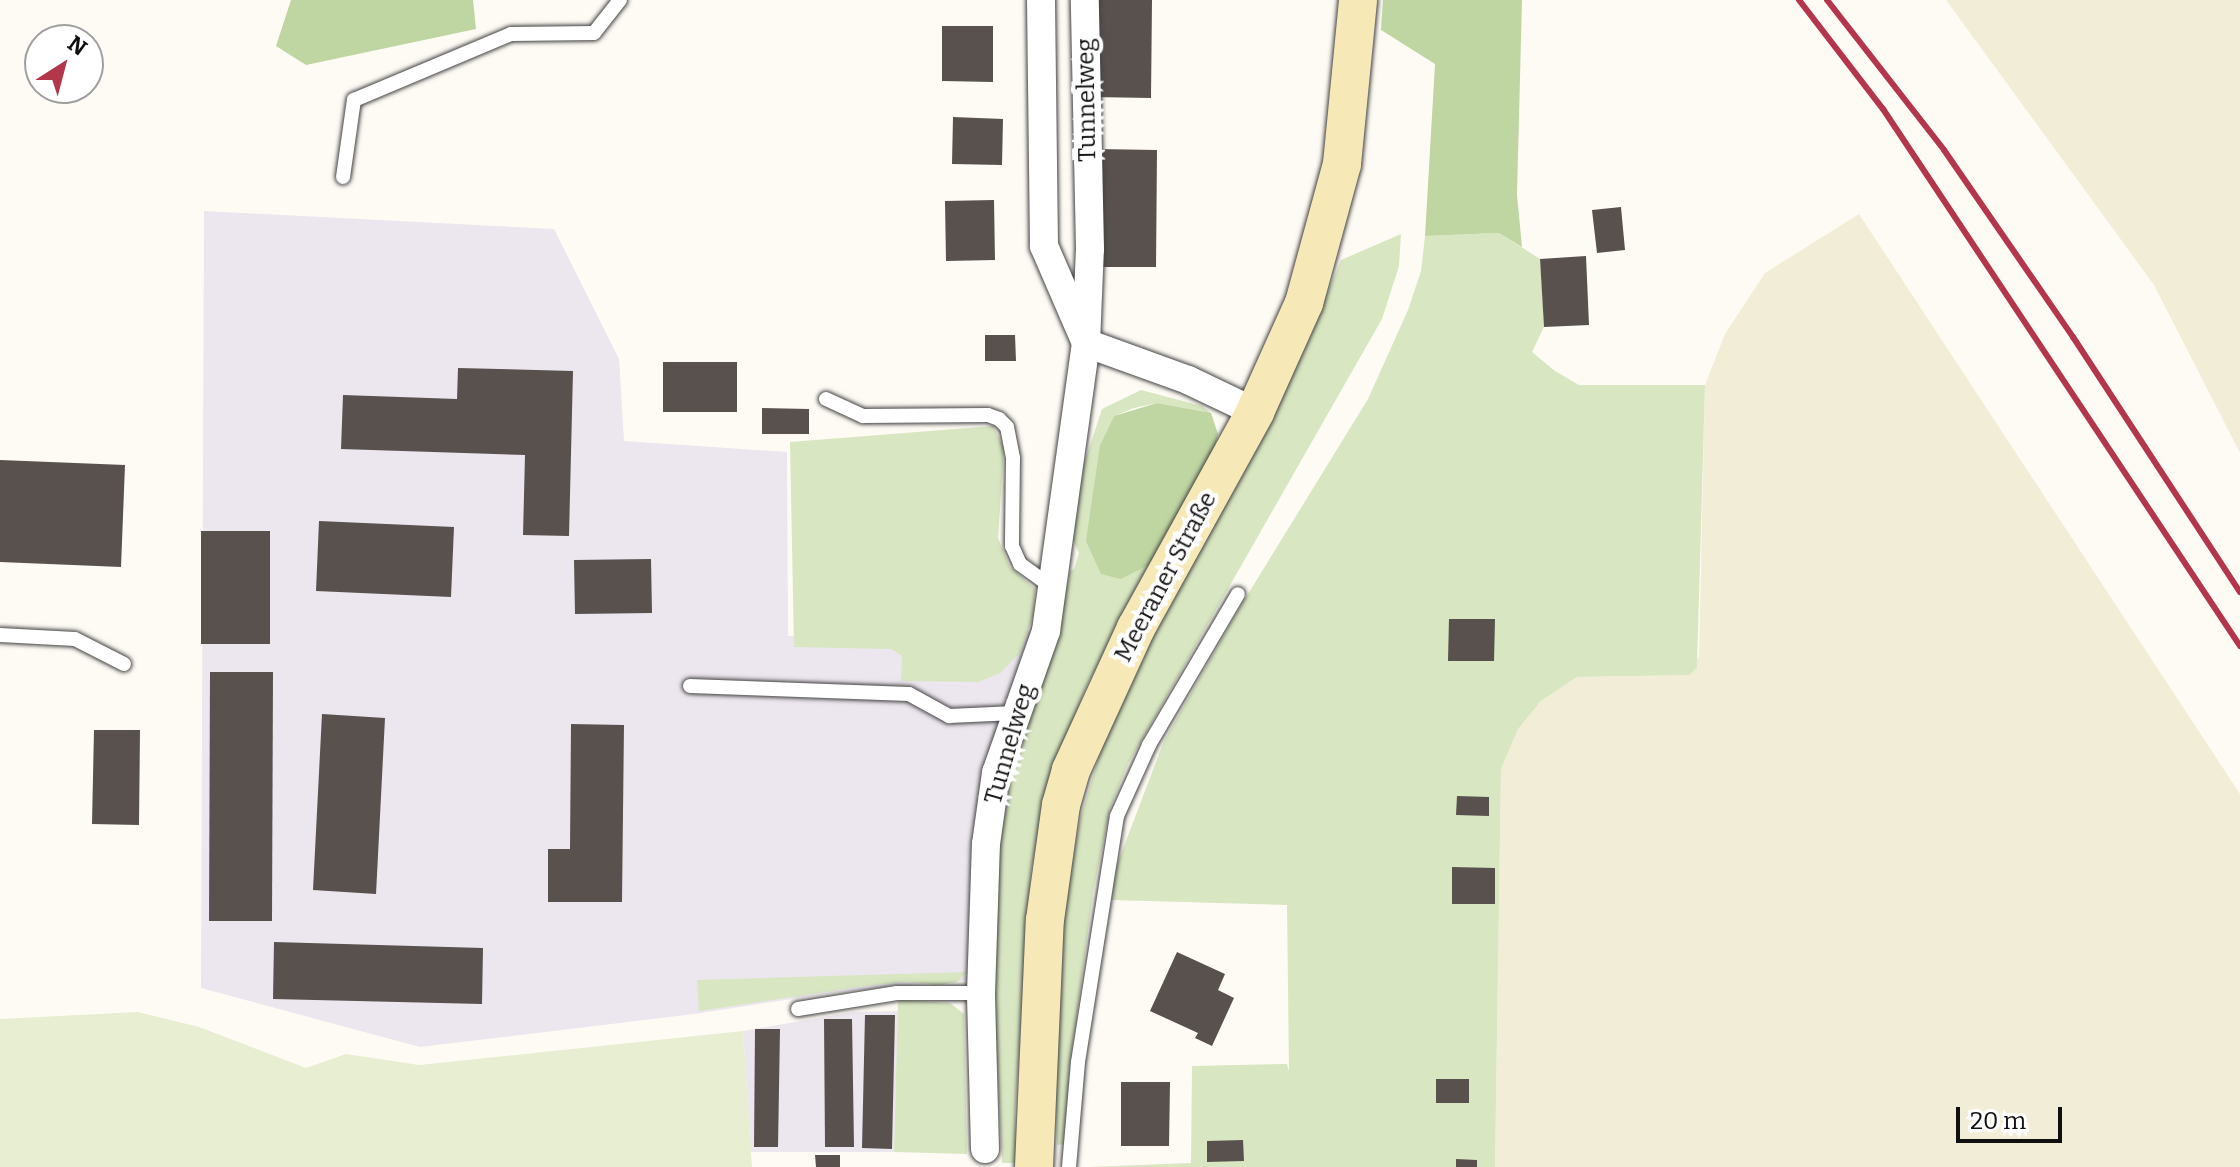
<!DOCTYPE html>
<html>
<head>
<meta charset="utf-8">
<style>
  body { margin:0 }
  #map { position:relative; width:2240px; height:1167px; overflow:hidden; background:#fefbf5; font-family:Bitter,serif }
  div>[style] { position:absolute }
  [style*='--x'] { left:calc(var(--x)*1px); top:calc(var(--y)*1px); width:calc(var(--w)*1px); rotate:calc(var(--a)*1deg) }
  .industrial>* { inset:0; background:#ece6ee }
  .farmland>* { inset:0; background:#f2edd6 }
  .green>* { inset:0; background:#d8e6c1 }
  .forest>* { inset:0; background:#bfd5a2 }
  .pitch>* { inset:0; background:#e7eed2 }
  .building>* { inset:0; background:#58514e }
  .roads { filter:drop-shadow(0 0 2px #434343) drop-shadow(0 0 2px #434343) }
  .service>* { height:14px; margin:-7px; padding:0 7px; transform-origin:7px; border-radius:7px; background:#fff }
  .minor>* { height:28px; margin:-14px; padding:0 14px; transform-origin:14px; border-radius:14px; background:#fff }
  .secondary>* { height:38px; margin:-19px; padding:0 19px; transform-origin:19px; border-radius:19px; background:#f7e9b7 }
  .rail>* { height:6px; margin:-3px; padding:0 3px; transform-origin:3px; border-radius:3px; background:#b3364a }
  span { translate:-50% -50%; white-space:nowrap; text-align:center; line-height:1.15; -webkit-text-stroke:8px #fff; paint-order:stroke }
  .street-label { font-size:24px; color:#101010 }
  .north { position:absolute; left:24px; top:24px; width:80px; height:80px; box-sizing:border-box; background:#fff; border:2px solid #9f9f9f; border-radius:50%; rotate:36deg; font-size:22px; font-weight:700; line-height:32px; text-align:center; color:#101010 }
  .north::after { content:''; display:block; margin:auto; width:28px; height:36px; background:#b3364a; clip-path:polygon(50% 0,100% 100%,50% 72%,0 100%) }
  .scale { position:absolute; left:1956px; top:1107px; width:106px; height:36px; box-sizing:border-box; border:4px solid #101010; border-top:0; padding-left:10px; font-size:24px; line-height:28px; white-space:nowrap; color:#101010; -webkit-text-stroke:6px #fff; paint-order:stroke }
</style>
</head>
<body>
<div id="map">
  <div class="industrial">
    <i style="clip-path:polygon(204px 211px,554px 229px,619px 359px,624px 441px,787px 452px,788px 636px,1046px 631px,969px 980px,838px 992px,694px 1014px,420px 1047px,201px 988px)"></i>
    <i style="clip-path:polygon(898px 1011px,894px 1152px,751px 1152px,743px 1031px,853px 1012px)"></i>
  </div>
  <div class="farmland">
    <i style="clip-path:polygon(1946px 0,2240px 0,2240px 453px,2154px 285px)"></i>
    <i style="clip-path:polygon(1859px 214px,2240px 794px,2240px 1167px,1495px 1167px,1501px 769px,1518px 729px,1541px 701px,1577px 677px,1690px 675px,1699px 656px,1705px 385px,1725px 334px,1765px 273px)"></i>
  </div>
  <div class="green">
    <i style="clip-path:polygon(1499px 233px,1540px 259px,1544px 327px,1532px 352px,1555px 371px,1579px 385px,1705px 385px,1697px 667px,1690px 675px,1577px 677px,1541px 701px,1518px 729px,1501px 769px,1495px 1167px,1089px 1167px,1191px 1163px,1192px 1066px,1287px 1064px,1289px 1071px,1287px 905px,1112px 900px,1113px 875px,1164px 741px,1243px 602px,1368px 399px,1408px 310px,1421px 271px,1425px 236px)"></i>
    <i style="clip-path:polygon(1401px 234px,1399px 266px,1382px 319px,1128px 764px,1110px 808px,1093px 893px,1070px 1066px,1067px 1144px,1057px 1145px,1055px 1075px,1065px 907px,1080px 819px,1100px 753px,1140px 662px,1305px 347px,1341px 260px)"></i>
    <i style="clip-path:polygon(1141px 390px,1202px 406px,1211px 413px,1157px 403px,1134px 408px,1114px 416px,1100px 445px,1152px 563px,1087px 685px,1047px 786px,1031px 871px,1015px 1111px,1016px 1163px,1002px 1163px,996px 1038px,996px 830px,1018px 738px,1055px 648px,1070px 571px,1074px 569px,1079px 553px,1072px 538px,1078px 482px,1102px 409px)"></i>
    <i style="clip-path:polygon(993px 426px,1004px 448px,998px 538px,1010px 567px,1035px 589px,1033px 616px,1020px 653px,1000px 673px,978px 682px,901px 681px,902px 656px,891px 649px,794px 647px,790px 442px)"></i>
    <i style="clip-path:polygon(967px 972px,957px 982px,940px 985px,906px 982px,865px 986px,699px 1011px,697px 980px)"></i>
    <i style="clip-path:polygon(902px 1000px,950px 1003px,964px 1014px,967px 1154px,894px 1152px,898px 1002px)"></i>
  </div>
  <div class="forest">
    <i style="clip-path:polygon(291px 0,473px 0,476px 29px,306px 65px,276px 46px)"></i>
    <i style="clip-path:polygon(1383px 0,1522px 0,1517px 195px,1522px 247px,1499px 233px,1425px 236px,1435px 64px,1381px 30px)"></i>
    <i style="clip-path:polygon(1157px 403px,1211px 413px,1218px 434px,1215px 446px,1152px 563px,1121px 579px,1101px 574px,1086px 541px,1100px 445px,1114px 416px)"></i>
  </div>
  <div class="pitch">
    <i style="clip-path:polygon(138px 1012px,199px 1027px,306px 1068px,346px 1054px,419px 1065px,743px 1031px,752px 1167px,0 1167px,0 1019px)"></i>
  </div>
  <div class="building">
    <i style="clip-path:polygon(1092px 0,1152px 0,1151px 98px,1092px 97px)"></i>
    <i style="clip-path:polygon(942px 26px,993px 26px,993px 82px,942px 81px)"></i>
    <i style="clip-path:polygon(953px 117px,1003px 119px,1002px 165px,952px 164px)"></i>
    <i style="clip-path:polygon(1097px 149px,1157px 150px,1156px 267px,1096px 267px)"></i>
    <i style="clip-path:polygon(994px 200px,995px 260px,946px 261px,945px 201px)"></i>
    <i style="clip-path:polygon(1621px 207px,1625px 250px,1597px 253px,1592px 210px)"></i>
    <i style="clip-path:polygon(1586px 256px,1589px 325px,1544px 327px,1540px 259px)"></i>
    <i style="clip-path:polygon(985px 335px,1015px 335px,1016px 361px,985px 361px)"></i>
    <i style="clip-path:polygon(663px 362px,737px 362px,737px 412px,663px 412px)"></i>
    <i style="clip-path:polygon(458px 368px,573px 371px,569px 536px,523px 535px,525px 455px,341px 449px,343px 395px,457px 399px)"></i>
    <i style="clip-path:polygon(762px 408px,809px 409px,809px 434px,762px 434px)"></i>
    <i style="clip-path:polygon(0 460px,125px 465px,121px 567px,0 562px)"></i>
    <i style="clip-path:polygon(319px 521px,454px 527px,451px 597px,316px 591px)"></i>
    <i style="clip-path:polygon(201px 531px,270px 531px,270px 644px,201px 644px)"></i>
    <i style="clip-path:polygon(651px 559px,652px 613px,575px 614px,574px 560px)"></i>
    <i style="clip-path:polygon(1449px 619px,1495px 619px,1494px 661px,1448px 661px)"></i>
    <i style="clip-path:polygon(210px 672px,273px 672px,272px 921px,209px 921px)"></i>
    <i style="clip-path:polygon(322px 714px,385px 718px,376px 894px,313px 890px)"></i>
    <i style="clip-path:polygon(571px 724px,624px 725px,622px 902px,548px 902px,548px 849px,570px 849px)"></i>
    <i style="clip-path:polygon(94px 730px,140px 730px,139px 825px,92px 824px)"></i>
    <i style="clip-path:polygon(1457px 796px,1489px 797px,1489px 816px,1456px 815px)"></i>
    <i style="clip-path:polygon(1452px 867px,1495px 868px,1495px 904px,1452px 904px)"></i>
    <i style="clip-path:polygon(274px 942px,483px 948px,482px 1004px,273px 999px)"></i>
    <i style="clip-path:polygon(1177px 952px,1225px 974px,1218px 990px,1234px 998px,1212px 1046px,1195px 1038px,1198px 1033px,1150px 1011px)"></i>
    <i style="clip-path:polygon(865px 1015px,895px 1015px,892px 1149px,862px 1148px)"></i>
    <i style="clip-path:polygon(824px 1019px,852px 1019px,854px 1147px,825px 1147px)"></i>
    <i style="clip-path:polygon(755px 1029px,780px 1029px,778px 1147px,754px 1147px)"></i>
    <i style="clip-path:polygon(1436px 1079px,1469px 1079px,1469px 1103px,1436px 1103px)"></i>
    <i style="clip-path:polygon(1121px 1082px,1170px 1082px,1169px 1146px,1121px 1146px)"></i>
    <i style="clip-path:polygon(1243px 1140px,1244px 1161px,1207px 1162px,1207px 1141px)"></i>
    <i style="clip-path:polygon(815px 1155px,840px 1155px,840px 1167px,816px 1167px)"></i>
    <i style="clip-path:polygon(1456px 1159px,1477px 1160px,1477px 1167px,1456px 1167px)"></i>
  </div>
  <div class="roads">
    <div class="service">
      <i style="--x:343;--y:177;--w:78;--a:-81.9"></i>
      <i style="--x:354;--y:100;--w:170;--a:-22.8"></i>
      <i style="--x:511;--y:34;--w:83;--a:-0.7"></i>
      <i style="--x:594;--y:33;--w:42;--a:-51.8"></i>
      <i style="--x:826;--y:399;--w:41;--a:24.7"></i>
      <i style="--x:863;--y:416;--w:125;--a:-0.5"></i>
      <i style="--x:988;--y:415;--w:12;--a:20"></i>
      <i style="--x:999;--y:419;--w:11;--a:45"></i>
      <i style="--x:1007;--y:427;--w:32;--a:79"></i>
      <i style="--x:1013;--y:458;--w:88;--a:90.7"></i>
      <i style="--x:1012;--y:546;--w:20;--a:66"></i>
      <i style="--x:1020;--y:564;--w:39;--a:36"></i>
      <i style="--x:0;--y:635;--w:75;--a:3.1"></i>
      <i style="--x:75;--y:639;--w:55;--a:27"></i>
      <i style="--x:690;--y:686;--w:219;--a:2.1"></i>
      <i style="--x:909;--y:694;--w:46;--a:28.8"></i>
      <i style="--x:949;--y:716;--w:66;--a:-2.6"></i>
      <i style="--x:798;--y:1009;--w:100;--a:-9.2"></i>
      <i style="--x:897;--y:993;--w:84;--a:0"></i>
      <i style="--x:1069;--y:1167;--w:105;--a:-85.1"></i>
      <i style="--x:1078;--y:1062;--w:249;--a:-81"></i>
      <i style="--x:1117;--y:816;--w:78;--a:-65.7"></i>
      <i style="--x:1149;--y:745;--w:175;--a:-59.5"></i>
    </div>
    <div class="minor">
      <i style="--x:1041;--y:0;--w:246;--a:89.3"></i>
      <i style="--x:1044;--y:246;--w:106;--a:66.6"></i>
      <i style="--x:1086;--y:343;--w:109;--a:19.9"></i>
      <i style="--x:1188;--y:380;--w:74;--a:25.5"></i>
      <i style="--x:985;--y:1149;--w:156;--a:-91.5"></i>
      <i style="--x:981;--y:993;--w:149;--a:-88.1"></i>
      <i style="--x:986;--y:844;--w:72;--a:-82"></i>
      <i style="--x:996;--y:773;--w:151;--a:-70.6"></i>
      <i style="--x:1046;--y:631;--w:291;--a:-82.1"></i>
      <i style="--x:1086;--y:343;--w:94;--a:-87.6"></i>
      <i style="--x:1090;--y:249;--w:249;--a:-91.2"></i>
    </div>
    <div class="secondary">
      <i style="--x:1034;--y:1167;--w:247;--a:-87.5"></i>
      <i style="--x:1045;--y:920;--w:116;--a:-82.1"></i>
      <i style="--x:1061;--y:805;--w:36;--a:-74"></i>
      <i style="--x:1071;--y:770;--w:156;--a:-65.4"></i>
      <i style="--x:1136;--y:628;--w:247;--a:-61.1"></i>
      <i style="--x:1255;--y:412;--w:120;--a:-65.8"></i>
      <i style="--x:1304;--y:303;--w:144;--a:-74.7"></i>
      <i style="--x:1342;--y:164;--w:165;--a:-84.4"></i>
    </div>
  </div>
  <div class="rail">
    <i style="--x:1799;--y:0;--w:138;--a:52.4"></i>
    <i style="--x:1883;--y:109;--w:645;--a:56.38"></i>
    <i style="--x:1827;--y:0;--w:190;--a:52"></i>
    <i style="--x:1944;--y:150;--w:227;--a:55.4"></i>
    <i style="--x:2073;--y:337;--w:305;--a:56.8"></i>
  </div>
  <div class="street-label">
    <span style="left:1087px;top:100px;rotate:-91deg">Tunnelweg</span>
    <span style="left:1166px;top:577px;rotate:-62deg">Meeraner Straße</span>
    <span style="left:1010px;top:744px;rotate:-74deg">Tunnelweg</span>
  </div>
  <div class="north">N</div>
  <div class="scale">20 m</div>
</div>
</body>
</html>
